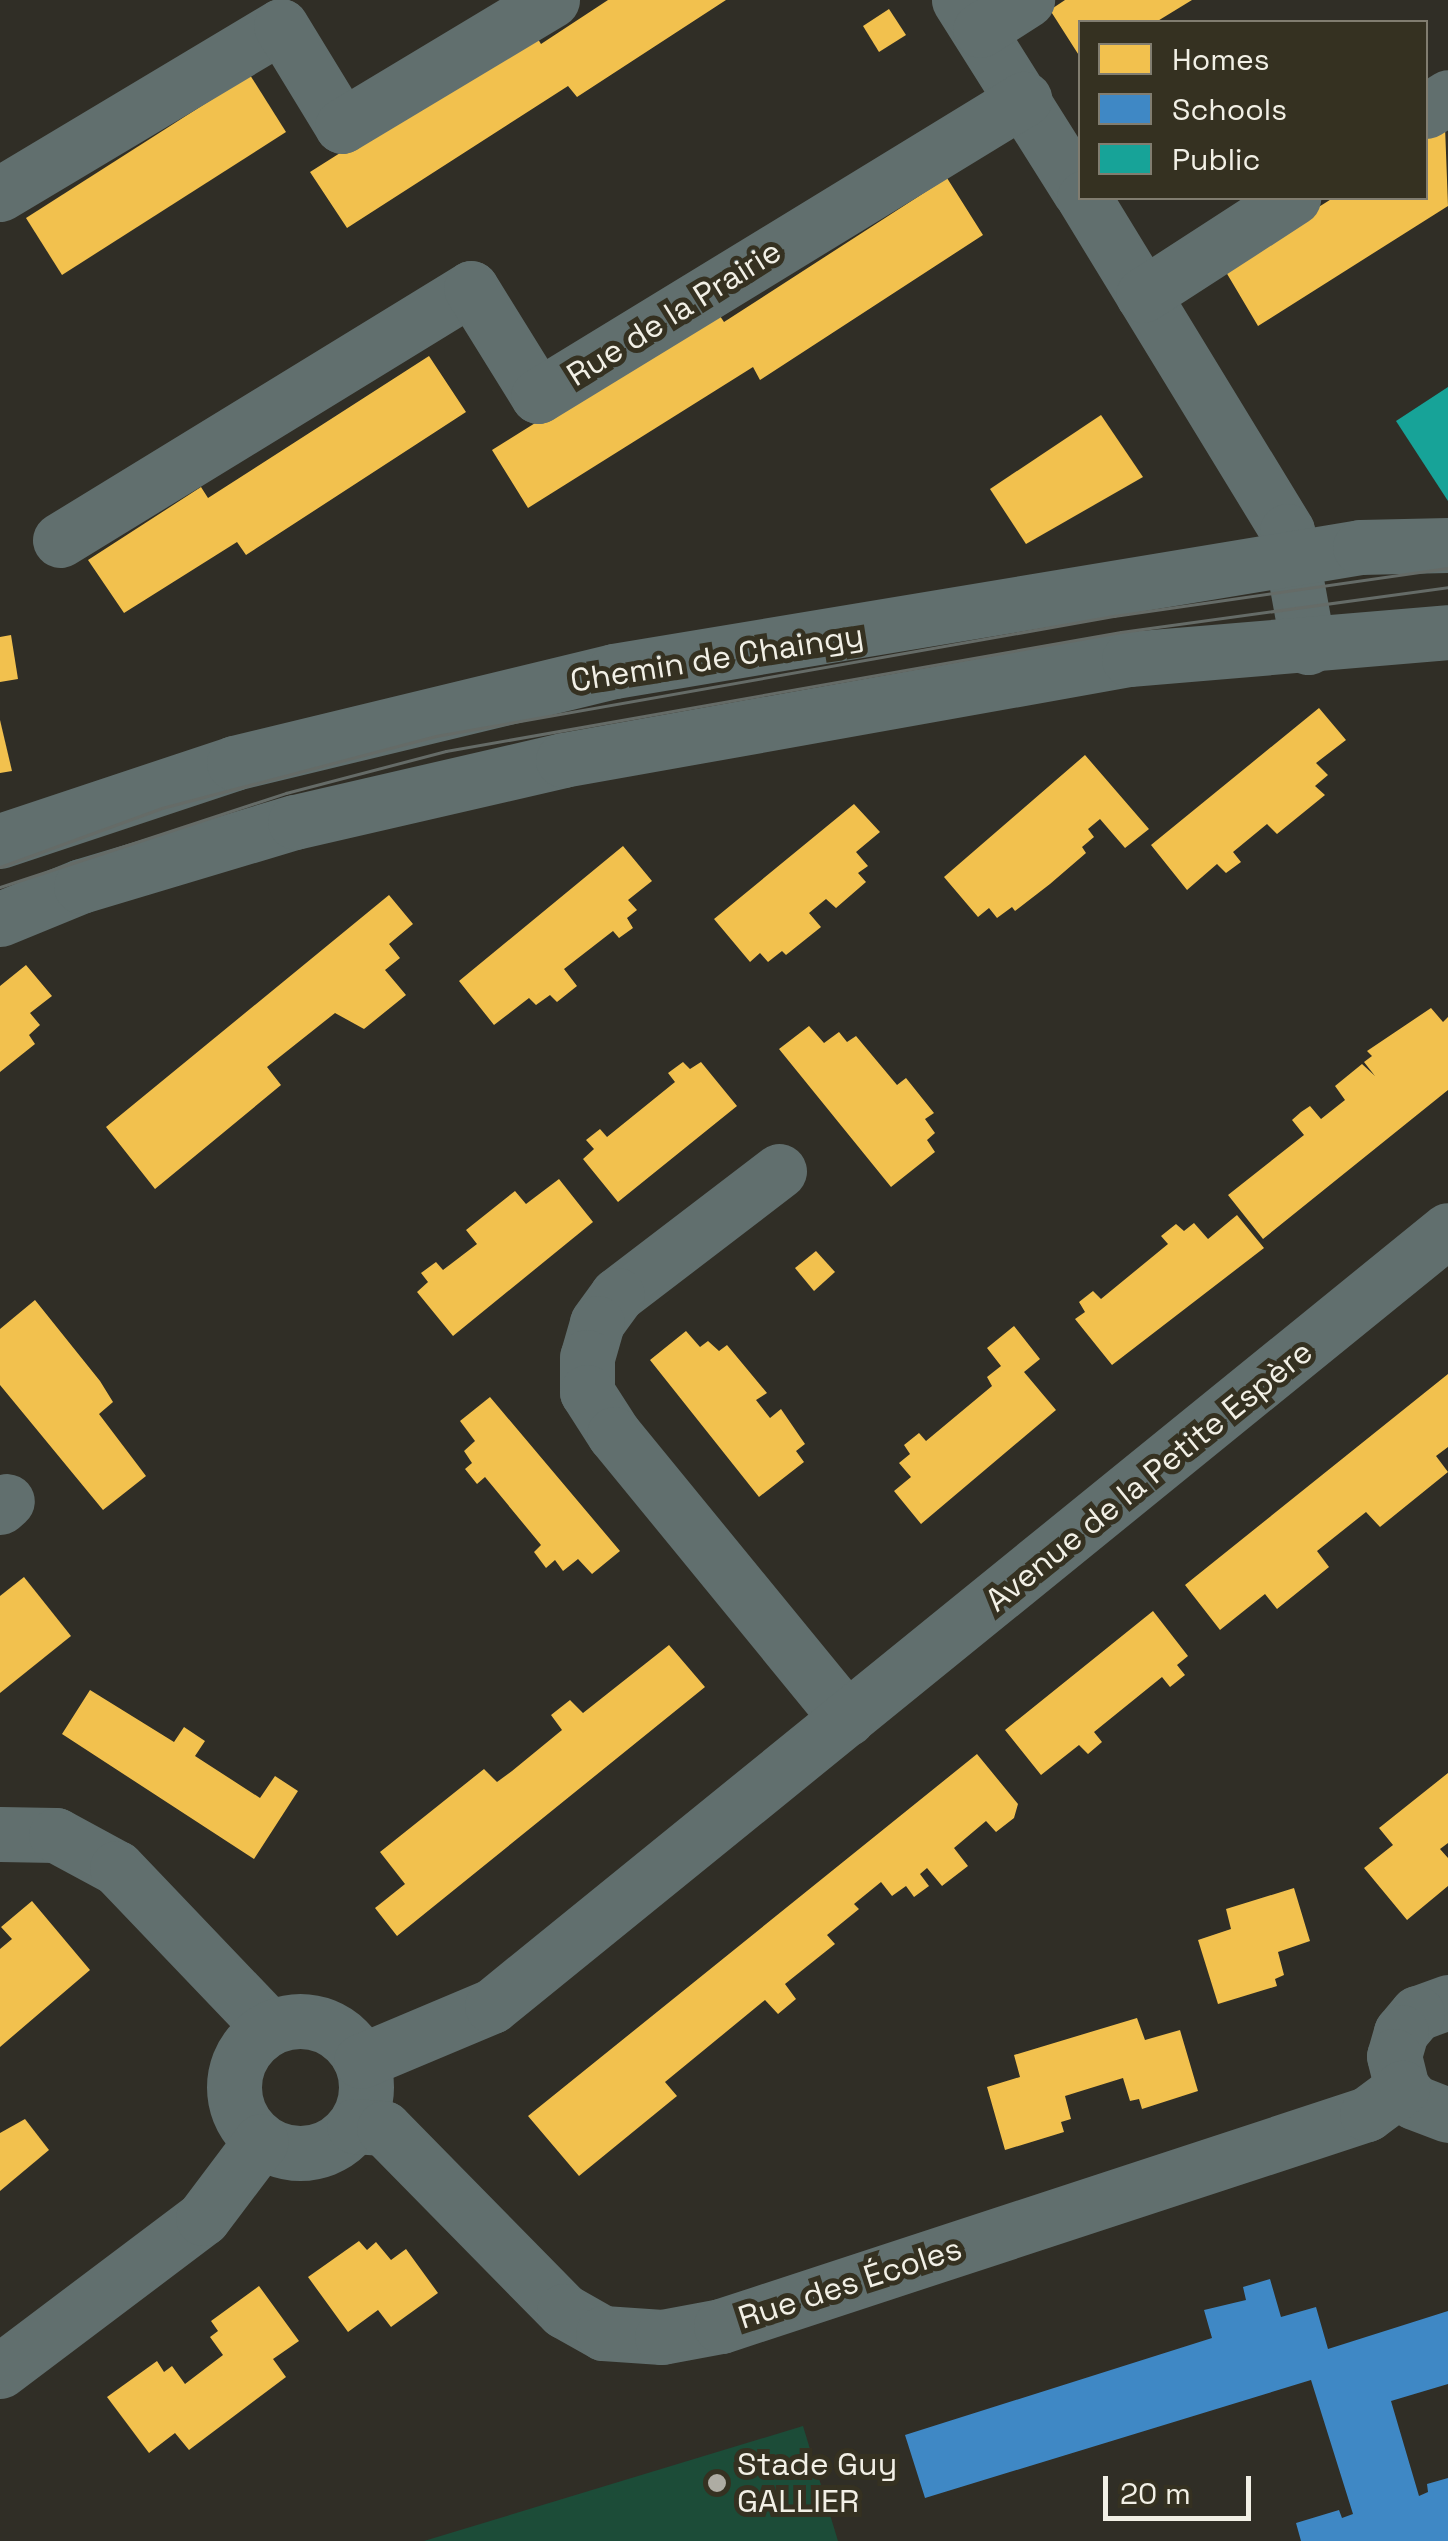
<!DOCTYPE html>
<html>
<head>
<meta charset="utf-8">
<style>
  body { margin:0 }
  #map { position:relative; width:1448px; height:2541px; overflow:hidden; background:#302e26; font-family:"Space Grotesk",sans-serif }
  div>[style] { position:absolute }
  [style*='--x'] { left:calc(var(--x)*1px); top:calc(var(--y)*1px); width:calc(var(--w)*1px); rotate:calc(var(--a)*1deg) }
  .green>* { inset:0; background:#1c4c38 }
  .homes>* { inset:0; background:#f2c14e }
  .schools>* { inset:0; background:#3f88c5 }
  .public>* { inset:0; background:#17a398 }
  .minor>* { height:55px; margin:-27.5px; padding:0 27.5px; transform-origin:27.5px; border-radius:27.5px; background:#616f6e }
  .minor>.ring { margin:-27.5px; padding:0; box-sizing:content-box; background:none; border:55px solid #616f6e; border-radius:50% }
  .tram>* { height:2.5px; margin:-1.25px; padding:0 1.25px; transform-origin:1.25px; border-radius:1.25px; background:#656b67 }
  .dots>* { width:28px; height:28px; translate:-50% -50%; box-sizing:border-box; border:5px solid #353121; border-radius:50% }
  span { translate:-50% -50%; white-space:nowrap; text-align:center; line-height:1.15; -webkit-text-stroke:10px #353121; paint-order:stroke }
  .street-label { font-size:32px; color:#f2f0e6 }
  .poi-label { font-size:32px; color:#f2f0e6 }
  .left { translate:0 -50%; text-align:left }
  .legend { position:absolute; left:1078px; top:20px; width:350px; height:180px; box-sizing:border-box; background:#353121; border:2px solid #817d70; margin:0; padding:12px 18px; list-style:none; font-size:30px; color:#f2f0e6 }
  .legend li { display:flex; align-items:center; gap:20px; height:50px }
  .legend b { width:50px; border:2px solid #817d70 }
  .scale { position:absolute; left:1103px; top:2476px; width:148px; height:45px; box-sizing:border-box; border:5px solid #f2f0e6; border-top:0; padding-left:12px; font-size:30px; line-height:35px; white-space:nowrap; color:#f2f0e6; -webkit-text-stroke:8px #353121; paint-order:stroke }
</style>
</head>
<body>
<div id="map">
  <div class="green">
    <i style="clip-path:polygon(803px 2426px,838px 2541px,424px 2541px)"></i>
  </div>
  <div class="homes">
    <i style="clip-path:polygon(608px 0,726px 0,577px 97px,568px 86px,347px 228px,310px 172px,533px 31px,541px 44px)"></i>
    <i style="clip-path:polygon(1065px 0,1192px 0,1156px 22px,1080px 22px,1080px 57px,1050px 10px)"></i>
    <i style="clip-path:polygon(889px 9px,906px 35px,879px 52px,863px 26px)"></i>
    <i style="clip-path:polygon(250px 75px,286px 132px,62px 275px,26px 218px)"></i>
    <i style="clip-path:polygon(1445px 126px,1448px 206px,1258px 326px,1223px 267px,1333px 198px,1426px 198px,1426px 138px)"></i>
    <i style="clip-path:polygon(947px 178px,983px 235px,760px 380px,753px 367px,528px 508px,492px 450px,716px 310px,724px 322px)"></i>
    <i style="clip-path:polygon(429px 356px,466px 412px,246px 555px,237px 542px,124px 613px,88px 560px,201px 487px,208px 498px)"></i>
    <i style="clip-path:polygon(1101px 415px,1143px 477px,1026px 544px,990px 489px)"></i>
    <i style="clip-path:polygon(11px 635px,18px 679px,0 682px,0 637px)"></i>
    <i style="clip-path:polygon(1319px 708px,1346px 740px,1316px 763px,1328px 775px,1315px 786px,1325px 795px,1277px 834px,1267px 824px,1233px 852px,1241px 862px,1226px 873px,1217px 864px,1187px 890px,1151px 845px)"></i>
    <i style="clip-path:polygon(0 720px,12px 771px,0 773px)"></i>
    <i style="clip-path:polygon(1085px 755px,1149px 829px,1125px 848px,1100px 819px,1088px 829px,1094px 837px,1082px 847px,1086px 853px,1050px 884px,1015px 911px,1012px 907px,997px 918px,989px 908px,978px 917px,944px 877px)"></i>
    <i style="clip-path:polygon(854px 804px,880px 832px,856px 852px,868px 866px,858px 873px,866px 882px,836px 908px,826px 899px,809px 913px,821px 927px,786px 955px,782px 951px,768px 962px,760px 953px,750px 962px,714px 919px)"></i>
    <i style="clip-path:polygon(623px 846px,652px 881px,628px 900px,637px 910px,627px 918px,633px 928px,619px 938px,613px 931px,564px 969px,577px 986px,557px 1002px,550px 995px,536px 1005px,529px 998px,494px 1025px,459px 981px)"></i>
    <i style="clip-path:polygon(389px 895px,413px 924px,389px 944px,400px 958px,385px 970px,406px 995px,364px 1029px,335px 1013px,267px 1067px,281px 1085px,155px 1189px,106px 1127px)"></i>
    <i style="clip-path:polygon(26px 965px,52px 996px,30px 1013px,40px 1025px,29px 1035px,35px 1044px,0 1072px,0 986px)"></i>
    <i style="clip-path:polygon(1431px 1008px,1443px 1022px,1448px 1017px,1448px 1090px,1263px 1239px,1228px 1195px,1304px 1135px,1292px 1120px,1301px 1112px,1310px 1106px,1321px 1119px,1345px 1100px,1335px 1086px,1362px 1064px,1375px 1076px,1364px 1062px,1372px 1056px,1367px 1051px)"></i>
    <i style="clip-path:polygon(809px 1026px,824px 1043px,839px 1032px,847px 1042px,856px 1036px,897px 1085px,906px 1078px,934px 1113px,925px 1119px,935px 1133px,927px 1140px,935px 1152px,891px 1187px,779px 1049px)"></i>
    <i style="clip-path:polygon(683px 1062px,690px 1069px,701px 1062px,737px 1106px,618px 1202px,583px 1159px,594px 1149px,586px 1140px,600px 1129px,607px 1137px,675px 1082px,668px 1073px)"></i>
    <i style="clip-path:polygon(559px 1179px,593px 1222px,453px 1336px,417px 1292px,428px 1282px,421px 1273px,436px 1262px,443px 1270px,477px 1244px,466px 1230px,515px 1191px,526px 1204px)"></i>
    <i style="clip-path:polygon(1237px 1215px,1264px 1248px,1112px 1365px,1075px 1319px,1085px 1312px,1079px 1302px,1093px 1291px,1101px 1299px,1168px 1244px,1161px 1236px,1176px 1224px,1184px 1231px,1194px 1223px,1208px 1239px)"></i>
    <i style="clip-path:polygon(816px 1251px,835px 1272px,814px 1291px,795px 1268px)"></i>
    <i style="clip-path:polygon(35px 1300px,100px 1381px,113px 1402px,99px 1414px,146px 1476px,103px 1510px,0 1385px,0 1329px)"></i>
    <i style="clip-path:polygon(1014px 1326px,1040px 1359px,1024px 1372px,1056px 1410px,921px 1524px,894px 1491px,911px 1477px,899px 1463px,910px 1454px,904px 1445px,919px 1433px,926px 1441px,992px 1386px,987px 1377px,1001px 1366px,987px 1348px)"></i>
    <i style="clip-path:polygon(686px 1331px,700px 1347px,708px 1341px,719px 1351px,727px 1345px,767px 1393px,756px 1400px,770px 1418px,781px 1409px,805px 1444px,796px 1451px,804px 1462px,759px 1497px,650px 1360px)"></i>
    <i style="clip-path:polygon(1448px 1374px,1448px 1447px,1436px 1456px,1448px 1472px,1380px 1527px,1366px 1512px,1317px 1551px,1329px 1567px,1277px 1609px,1265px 1594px,1220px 1630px,1185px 1585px)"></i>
    <i style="clip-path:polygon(490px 1397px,620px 1551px,592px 1574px,578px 1559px,563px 1571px,555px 1560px,546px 1568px,534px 1552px,541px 1545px,485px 1477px,477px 1484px,465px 1469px,472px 1463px,464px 1451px,475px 1441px,460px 1421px)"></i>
    <i style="clip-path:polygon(24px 1577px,71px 1636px,0 1693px,0 1596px)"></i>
    <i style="clip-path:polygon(1153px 1611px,1188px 1656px,1177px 1665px,1185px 1675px,1170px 1687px,1162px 1677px,1094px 1732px,1102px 1742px,1088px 1754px,1079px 1745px,1041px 1775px,1005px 1730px)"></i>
    <i style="clip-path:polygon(669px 1645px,705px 1687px,397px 1936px,375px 1908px,405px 1884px,380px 1852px,484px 1769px,497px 1782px,512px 1771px,562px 1730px,551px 1715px,570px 1700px,583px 1713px)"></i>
    <i style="clip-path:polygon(90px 1690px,174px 1742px,184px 1727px,205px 1741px,195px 1756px,260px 1798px,275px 1776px,298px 1791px,254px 1859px,62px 1734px)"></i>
    <i style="clip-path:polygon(977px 1754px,1018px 1804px,1014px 1818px,996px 1832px,986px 1821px,954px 1848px,968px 1866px,942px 1886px,927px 1868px,920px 1874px,929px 1886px,914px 1897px,906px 1886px,892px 1896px,881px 1882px,854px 1904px,859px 1909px,827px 1935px,835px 1944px,785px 1984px,796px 1999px,778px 2014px,765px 2000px,665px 2082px,677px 2096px,579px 2176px,528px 2116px)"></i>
    <i style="clip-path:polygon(1448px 1773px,1448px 1843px,1440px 1849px,1448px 1858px,1448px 1886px,1407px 1920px,1364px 1868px,1393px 1845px,1379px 1828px)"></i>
    <i style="clip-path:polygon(1294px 1888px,1310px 1941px,1278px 1952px,1284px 1975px,1275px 1979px,1277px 1986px,1218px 2004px,1198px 1940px,1231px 1929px,1226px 1909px)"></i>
    <i style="clip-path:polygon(32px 1901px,90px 1970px,0 2047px,0 1949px,12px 1939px,1px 1927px)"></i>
    <i style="clip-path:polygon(1137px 2018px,1145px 2040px,1180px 2030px,1198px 2091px,1142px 2109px,1139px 2099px,1130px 2101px,1123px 2078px,1065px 2096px,1071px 2119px,1061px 2122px,1064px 2132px,1005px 2150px,987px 2087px,1020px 2077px,1014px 2055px)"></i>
    <i style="clip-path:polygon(25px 2119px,49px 2150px,0 2191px,0 2133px)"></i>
    <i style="clip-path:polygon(359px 2241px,367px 2250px,376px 2242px,391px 2260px,406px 2249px,438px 2293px,391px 2327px,378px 2310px,348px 2332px,308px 2277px)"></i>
    <i style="clip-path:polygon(259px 2286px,299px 2341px,273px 2359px,286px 2377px,189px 2450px,175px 2433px,149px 2453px,107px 2397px,157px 2361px,164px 2372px,172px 2366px,185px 2384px,223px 2355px,210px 2337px,218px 2331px,211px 2321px)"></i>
  </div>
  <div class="schools">
    <i style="clip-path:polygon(1270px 2279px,1281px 2317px,1316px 2307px,1328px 2349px,1448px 2311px,1448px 2384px,1391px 2401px,1419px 2496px,1428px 2492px,1427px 2484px,1448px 2478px,1448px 2541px,1301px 2541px,1296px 2523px,1339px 2510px,1342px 2518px,1353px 2514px,1311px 2380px,925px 2498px,905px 2435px,1212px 2338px,1204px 2310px,1246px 2300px,1243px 2287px)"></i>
  </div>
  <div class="public">
    <i style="clip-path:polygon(1448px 387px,1448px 501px,1396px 421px)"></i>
  </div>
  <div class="minor">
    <i style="--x:959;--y:0;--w:227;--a:57.8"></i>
    <i style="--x:980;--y:30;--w:56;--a:-32.6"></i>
    <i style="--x:1426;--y:111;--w:26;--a:-32"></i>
    <i style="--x:0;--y:194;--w:327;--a:-30.9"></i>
    <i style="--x:281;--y:26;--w:117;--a:58.6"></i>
    <i style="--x:342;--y:126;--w:245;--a:-31"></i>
    <i style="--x:1084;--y:198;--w:390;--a:58.6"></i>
    <i style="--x:1287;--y:531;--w:118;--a:79.7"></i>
    <i style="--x:1143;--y:295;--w:179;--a:-32.9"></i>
    <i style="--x:60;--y:540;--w:482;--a:-31.5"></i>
    <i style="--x:471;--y:288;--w:127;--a:58.2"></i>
    <i style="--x:538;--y:396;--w:570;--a:-31.43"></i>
    <i style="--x:0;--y:841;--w:247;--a:-18.4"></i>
    <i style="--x:234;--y:763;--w:391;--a:-13.6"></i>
    <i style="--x:614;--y:671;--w:756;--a:-9.44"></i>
    <i style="--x:1360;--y:547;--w:88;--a:-1.3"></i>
    <i style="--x:0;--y:919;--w:87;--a:-22.2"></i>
    <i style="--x:81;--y:886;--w:223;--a:-16.7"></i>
    <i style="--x:295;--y:822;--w:275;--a:-13"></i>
    <i style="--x:563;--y:760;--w:575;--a:-10.12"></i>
    <i style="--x:1129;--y:659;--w:320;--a:-4.8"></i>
    <i style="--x:779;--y:1171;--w:204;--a:142.6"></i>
    <i style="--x:617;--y:1295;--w:34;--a:126"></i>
    <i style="--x:597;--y:1323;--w:35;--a:106"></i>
    <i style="--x:587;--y:1357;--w:35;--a:90"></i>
    <i style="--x:587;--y:1392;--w:50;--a:57.3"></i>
    <i style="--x:614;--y:1434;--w:368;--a:50.7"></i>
    <i style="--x:0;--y:1507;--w:9;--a:-41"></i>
    <i style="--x:0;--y:1834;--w:56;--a:1"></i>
    <i style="--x:56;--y:1835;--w:69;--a:28.4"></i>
    <i style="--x:117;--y:1868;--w:221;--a:46.3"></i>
    <i style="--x:1448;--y:2002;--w:33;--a:160"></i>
    <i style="--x:1417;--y:2013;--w:25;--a:130"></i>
    <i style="--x:1401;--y:2032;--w:25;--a:106"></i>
    <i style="--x:1394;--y:2056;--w:33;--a:76"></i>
    <i style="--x:1402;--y:2088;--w:18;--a:49"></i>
    <i style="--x:1414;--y:2102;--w:36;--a:21"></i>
    <i class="ring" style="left:234px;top:2021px;width:77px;height:77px"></i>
    <i style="--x:361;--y:2061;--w:142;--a:-22.8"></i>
    <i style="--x:492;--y:2006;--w:1231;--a:-39.07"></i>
    <i style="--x:354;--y:2126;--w:30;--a:4"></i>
    <i style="--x:384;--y:2128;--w:257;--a:45.5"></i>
    <i style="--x:564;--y:2311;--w:45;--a:29.4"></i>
    <i style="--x:603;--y:2333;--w:59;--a:3.9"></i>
    <i style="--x:662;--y:2337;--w:60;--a:-10.6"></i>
    <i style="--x:721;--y:2326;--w:680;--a:-18.17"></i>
    <i style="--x:1367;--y:2114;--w:44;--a:-36.6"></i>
    <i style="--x:0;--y:2371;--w:254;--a:-37"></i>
    <i style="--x:203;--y:2218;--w:96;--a:-53"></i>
  </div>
  <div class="tram">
    <i style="--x:0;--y:867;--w:172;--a:-20"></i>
    <i style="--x:162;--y:808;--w:283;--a:-14.7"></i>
    <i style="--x:436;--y:736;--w:689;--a:-10.04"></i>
    <i style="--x:1114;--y:616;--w:337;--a:-8.2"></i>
    <i style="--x:0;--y:887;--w:301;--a:-18.2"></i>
    <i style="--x:286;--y:793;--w:165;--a:-14.7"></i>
    <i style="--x:446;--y:751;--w:685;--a:-10"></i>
    <i style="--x:1121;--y:632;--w:330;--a:-7.8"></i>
  </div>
  <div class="dots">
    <i style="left:717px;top:2483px;background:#aeaca3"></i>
  </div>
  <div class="street-label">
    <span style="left:674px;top:313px;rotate:-32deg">Rue de la Prairie</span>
    <span style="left:717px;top:658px;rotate:-9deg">Chemin de Chaingy</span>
    <span style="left:1149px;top:1476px;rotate:-39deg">Avenue de la Petite Espère</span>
    <span style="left:850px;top:2283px;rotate:-18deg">Rue des Écoles</span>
  </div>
  <div class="poi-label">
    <span class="left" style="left:737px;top:2483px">Stade Guy<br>GALLIER</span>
  </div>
  <ul class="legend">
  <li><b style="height:28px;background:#f2c14e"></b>Homes</li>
  <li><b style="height:28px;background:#3f88c5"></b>Schools</li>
  <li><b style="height:28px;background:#17a398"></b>Public</li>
  </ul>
  <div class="scale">20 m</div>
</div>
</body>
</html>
